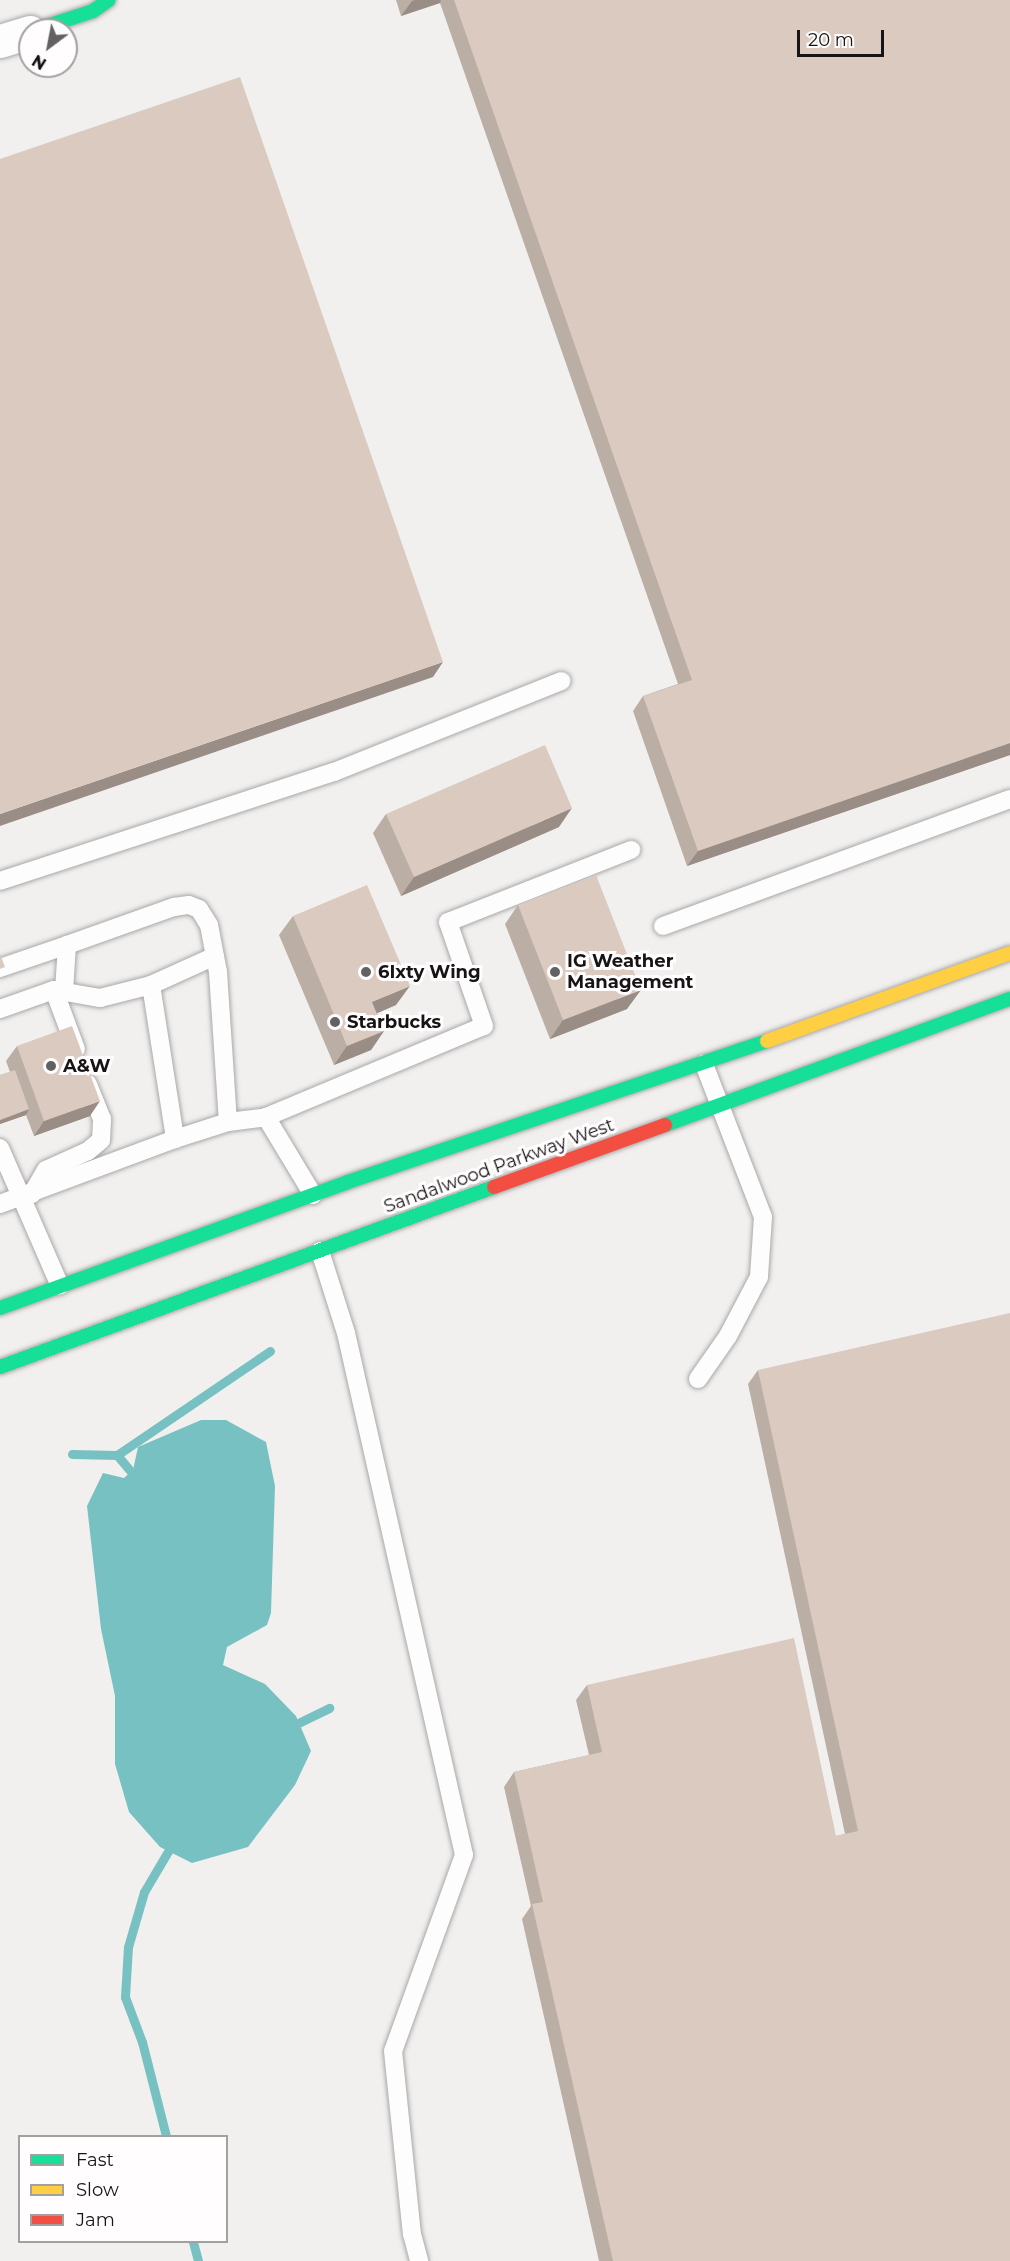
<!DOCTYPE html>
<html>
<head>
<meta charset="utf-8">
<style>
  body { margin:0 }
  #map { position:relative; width:1010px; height:2261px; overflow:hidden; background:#f2f0ef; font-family:Montserrat,sans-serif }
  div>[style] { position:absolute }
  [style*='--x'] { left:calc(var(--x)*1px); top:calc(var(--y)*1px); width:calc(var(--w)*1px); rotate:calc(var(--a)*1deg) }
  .water>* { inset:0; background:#78c1c2 }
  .stream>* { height:9px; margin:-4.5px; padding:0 4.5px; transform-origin:4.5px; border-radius:4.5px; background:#78c1c2 }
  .roads { filter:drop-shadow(0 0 2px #a9a8a8) drop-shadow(0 0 2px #a9a8a8) }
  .lane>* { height:18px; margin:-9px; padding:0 9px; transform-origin:9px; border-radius:9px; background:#fdfdfd }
  .street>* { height:33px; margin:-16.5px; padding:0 16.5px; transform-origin:16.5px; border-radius:16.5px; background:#fdfdfd }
  .fast>* { height:14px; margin:-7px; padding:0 7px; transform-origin:7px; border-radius:7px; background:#16e098 }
  .slow>* { height:14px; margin:-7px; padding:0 7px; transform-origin:7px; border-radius:7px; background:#ffcf43 }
  .jam>* { height:14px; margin:-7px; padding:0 7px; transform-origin:7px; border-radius:7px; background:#f24e42 }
  .wall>* { inset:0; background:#bbaea5 }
  .shaded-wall>* { inset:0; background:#998d86 }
  .building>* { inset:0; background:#dacac0 }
  .dots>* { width:16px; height:16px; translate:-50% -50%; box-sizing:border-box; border:3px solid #fffdfd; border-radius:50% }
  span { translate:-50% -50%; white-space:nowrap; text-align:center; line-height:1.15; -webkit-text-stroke:6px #fffdfd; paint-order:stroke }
  .poi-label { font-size:18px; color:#161414; font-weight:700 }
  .left { translate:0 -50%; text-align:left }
  .street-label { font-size:18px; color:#161414 }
  .legend { position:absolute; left:18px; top:2135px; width:210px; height:108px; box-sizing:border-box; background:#fffdfd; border:2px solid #a2a0a0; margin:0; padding:8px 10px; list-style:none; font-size:18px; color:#161414 }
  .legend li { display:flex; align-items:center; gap:12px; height:30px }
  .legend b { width:30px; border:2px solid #a2a0a0 }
  .north { position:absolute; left:18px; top:18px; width:60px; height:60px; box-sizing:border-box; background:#fffdfd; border:2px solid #a2a0a0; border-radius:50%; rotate:212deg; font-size:16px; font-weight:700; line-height:24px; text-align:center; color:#161414 }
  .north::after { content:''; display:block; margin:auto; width:21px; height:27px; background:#636161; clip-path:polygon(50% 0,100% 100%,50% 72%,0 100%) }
  .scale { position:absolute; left:797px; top:30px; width:87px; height:27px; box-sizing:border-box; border:3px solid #161414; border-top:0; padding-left:8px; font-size:18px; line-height:21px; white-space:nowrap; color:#161414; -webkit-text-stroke:4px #fffdfd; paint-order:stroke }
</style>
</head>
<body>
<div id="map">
  <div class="water">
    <i style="clip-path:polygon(201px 1420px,226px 1420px,266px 1442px,275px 1486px,271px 1613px,267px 1625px,227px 1647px,223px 1665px,265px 1684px,296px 1716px,311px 1751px,295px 1785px,248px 1847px,192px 1863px,160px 1847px,129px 1812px,115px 1764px,115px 1696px,101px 1629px,87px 1506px,103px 1473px,124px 1478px,133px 1470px,138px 1447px)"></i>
  </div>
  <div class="stream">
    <i style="--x:72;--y:1454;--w:45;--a:1.3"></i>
    <i style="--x:117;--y:1455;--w:33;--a:50"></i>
    <i style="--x:117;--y:1455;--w:185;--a:-34.2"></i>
    <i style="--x:288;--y:1728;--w:46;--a:-26"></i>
    <i style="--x:166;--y:2136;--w:97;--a:-104.3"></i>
    <i style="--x:142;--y:2042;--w:48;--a:-110.7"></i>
    <i style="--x:125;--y:1997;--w:50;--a:-86.6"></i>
    <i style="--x:128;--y:1947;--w:57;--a:-73.8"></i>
    <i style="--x:144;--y:1892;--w:59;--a:-59.5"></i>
    <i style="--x:193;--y:2242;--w:20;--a:75"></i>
  </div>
  <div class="roads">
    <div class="lane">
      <i style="--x:0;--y:881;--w:351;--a:-18.1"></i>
      <i style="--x:334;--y:772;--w:245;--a:-21.8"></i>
      <i style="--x:663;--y:926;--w:370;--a:-20.1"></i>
      <i style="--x:0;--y:968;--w:71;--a:-18.9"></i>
      <i style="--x:151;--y:985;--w:70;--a:-24.4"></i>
      <i style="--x:54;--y:990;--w:63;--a:69.6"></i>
      <i style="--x:64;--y:991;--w:46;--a:-86.3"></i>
      <i style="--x:67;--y:945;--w:114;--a:-19.6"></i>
      <i style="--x:174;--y:907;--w:15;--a:-8"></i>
      <i style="--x:189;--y:905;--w:11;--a:22"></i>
      <i style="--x:199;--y:909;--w:19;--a:58"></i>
      <i style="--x:209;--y:925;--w:48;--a:79.2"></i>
      <i style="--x:218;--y:972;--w:150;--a:86.2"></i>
      <i style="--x:0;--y:1009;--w:57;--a:-19.4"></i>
      <i style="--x:54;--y:990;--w:47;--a:9.9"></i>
      <i style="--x:100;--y:998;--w:53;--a:-14.3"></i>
      <i style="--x:151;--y:985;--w:156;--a:81.1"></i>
      <i style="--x:266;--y:1117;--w:236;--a:-22.7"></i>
      <i style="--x:484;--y:1026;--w:110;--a:-109.1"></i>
      <i style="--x:448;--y:922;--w:197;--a:-21.5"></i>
      <i style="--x:0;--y:1148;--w:150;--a:66.5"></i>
      <i style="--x:32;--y:1194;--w:28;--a:-60"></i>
      <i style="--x:46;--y:1170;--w:46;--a:-24.3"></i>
      <i style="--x:88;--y:1151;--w:17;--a:-40"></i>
      <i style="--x:101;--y:1140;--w:21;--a:-87"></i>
      <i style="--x:102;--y:1119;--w:38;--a:-112"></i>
      <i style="--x:0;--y:1204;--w:187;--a:-20.4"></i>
      <i style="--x:175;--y:1139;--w:56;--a:-17.8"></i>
      <i style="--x:228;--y:1122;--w:38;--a:-7"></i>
      <i style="--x:266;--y:1117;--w:91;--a:58.9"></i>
      <i style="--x:320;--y:1251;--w:86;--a:72.4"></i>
      <i style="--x:346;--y:1333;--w:535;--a:77.26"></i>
      <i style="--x:464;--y:1855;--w:208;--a:109.9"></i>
      <i style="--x:393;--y:2051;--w:184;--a:84.1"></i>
      <i style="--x:412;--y:2234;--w:28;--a:75"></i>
      <i style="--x:698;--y:1379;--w:52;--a:-55.1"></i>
      <i style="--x:728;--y:1336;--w:67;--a:-62.3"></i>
      <i style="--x:759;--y:1277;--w:60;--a:-86.2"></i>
      <i style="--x:763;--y:1217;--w:164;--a:-111.1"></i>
    </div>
    <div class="street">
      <i style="--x:0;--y:41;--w:31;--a:-17"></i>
    </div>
    <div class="fast">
      <i style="--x:35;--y:30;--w:61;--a:-18.1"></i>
      <i style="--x:93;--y:11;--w:19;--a:-35"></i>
      <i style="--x:665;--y:1125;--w:367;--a:-20.1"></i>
      <i style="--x:0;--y:1308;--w:370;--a:-19.9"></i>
      <i style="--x:348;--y:1182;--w:442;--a:-18.6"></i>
      <i style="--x:0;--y:1367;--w:526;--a:-20.02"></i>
    </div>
    <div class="slow">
      <i style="--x:767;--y:1041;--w:258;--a:-19.9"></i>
    </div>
    <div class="jam">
      <i style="--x:494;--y:1187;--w:182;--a:-19.9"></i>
    </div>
  </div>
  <div class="wall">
    <i style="clip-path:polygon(396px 0,1010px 0,1010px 755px,687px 866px,633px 711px,643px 696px,678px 684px,440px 3px,401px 16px)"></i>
    <i style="clip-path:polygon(386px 814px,559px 827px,401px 896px,373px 833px)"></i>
    <i style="clip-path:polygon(518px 905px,627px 1009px,550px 1039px,505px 924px)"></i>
    <i style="clip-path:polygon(293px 916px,396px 1005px,377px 1013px,384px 1031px,371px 1050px,334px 1065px,279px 935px)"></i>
    <i style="clip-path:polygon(17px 1046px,90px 1116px,34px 1136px,26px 1115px,0 1124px,0 1075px,10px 1072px,6px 1061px)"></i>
    <i style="clip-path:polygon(758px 1370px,1010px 2261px,599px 2261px,522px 1919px,531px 1906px,504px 1787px,514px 1772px,589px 1755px,576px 1700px,587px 1685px,836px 1836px,845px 1834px,748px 1384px)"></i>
  </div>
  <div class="shaded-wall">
    <i style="clip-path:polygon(415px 0,441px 0,440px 3px,401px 16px,412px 1px)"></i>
    <i style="clip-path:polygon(443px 662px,433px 677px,0 826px,0 814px)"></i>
    <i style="clip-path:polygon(1010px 743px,1010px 755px,687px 866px,698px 851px)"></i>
    <i style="clip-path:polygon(572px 808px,559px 827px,401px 896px,414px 877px)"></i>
    <i style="clip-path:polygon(410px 986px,396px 1005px,359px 1021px,372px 1002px)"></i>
    <i style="clip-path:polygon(641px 990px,627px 1009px,550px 1039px,563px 1020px)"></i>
    <i style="clip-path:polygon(384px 1031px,371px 1050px,334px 1065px,347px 1046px)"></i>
    <i style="clip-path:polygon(100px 1101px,90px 1116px,34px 1136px,44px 1121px)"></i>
    <i style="clip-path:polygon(29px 1109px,26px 1115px,0 1124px,0 1120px)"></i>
  </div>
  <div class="building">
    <i style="clip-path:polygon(454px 0,1010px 0,1010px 743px,698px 851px,643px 696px,692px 680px)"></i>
    <i style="clip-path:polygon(240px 77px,443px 662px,0 814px,0 159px)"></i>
    <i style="clip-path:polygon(545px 745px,572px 808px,414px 877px,386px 814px)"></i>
    <i style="clip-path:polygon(596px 875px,641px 990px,563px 1020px,518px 905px)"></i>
    <i style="clip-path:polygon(367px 885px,410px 986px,372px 1002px,384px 1031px,347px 1046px,293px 916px)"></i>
    <i style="clip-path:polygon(0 954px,5px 967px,0 969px)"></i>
    <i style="clip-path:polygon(72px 1026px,100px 1101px,44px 1121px,17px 1046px)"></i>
    <i style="clip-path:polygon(15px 1070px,29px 1109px,0 1120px,0 1075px)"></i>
    <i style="clip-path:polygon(1010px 1313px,1010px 2261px,613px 2261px,532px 1904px,543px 1902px,514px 1772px,602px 1752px,587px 1685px,794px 1638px,836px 1836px,858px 1831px,758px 1370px)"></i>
  </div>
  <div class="dots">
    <i style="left:366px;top:972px;background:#636161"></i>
    <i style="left:555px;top:972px;background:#636161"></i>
    <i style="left:335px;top:1022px;background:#636161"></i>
    <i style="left:51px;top:1066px;background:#636161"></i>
  </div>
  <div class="poi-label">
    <span class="left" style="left:567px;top:972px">IG Weather<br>Management</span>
    <span class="left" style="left:378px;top:972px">6Ixty Wing</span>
    <span class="left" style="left:347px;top:1022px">Starbucks</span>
    <span class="left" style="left:63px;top:1066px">A&amp;W</span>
  </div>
  <div class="street-label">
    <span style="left:499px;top:1166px;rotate:-20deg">Sandalwood Parkway West</span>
  </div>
  <ul class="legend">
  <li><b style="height:8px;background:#16e098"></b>Fast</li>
  <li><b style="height:8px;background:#ffcf43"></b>Slow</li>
  <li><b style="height:8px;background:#f24e42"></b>Jam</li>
  </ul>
  <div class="north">N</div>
  <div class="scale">20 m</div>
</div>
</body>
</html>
